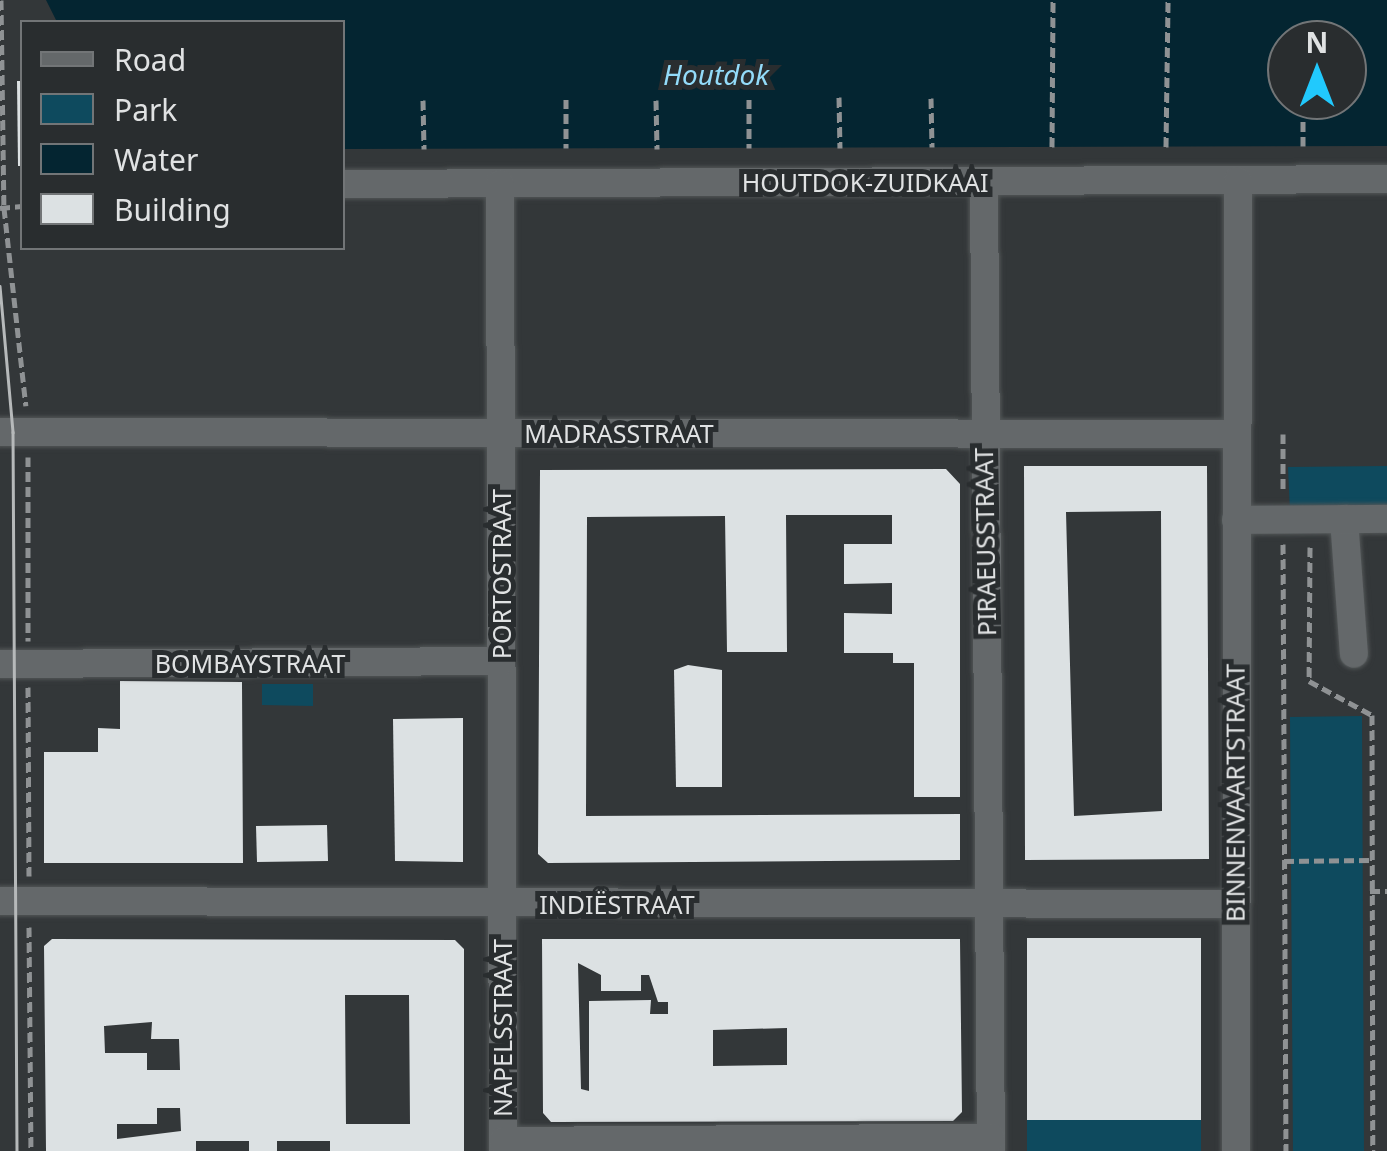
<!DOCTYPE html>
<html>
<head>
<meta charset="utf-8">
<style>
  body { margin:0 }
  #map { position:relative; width:1387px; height:1151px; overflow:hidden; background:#333739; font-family:"Noto Sans",sans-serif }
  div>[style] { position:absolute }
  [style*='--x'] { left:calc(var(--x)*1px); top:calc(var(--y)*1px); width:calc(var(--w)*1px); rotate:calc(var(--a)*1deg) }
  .green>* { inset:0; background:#0e4a5e }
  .water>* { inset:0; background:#042531 }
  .building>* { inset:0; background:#dce1e3 }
  .path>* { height:5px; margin-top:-2.5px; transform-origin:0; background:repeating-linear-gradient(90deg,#8f9294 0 10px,transparent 0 15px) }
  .roads { filter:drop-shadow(0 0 2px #525657) drop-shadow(0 0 2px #525657) }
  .street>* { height:28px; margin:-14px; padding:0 14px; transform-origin:14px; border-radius:14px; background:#64686a }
  .tram>* { height:2.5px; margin:-1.25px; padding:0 1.25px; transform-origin:1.25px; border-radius:1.25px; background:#b6b9ba }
  span { translate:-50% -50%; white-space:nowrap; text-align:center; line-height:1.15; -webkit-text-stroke:10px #292d2f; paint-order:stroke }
  .street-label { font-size:25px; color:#e0e2e3 }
  .water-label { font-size:28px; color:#93dbf9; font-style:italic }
  .legend { position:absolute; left:20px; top:20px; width:325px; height:230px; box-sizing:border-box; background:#292d2f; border:2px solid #727577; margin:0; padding:12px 18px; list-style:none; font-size:30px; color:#e0e2e3 }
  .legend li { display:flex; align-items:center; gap:20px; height:50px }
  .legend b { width:50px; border:2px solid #727577 }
  .north { position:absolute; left:1267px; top:20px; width:100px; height:100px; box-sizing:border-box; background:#292d2f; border:2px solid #727577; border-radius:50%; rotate:0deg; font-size:28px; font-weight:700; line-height:40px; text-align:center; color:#e0e2e3 }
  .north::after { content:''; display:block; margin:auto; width:35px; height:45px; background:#21c9fd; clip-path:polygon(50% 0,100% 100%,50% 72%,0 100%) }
</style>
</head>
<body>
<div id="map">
  <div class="green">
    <i style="clip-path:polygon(1387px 466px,1387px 511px,1290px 512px,1288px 467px)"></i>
    <i style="clip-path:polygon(262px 684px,313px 684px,313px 706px,262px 705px)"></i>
    <i style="clip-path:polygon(1362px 716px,1364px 1151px,1293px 1151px,1290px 717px)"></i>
    <i style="clip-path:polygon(1027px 1120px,1201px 1120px,1201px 1151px,1027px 1151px)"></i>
  </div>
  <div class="water">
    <i style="clip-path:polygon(evenodd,46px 0,1387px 0,1387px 146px,343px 149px,342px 22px,57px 22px,46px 0,1287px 40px,1347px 40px,1347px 100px,1287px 100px,1287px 40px)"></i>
  </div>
  <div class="building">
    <i style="clip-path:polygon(17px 81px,22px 81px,22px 166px,18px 166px)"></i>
    <i style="clip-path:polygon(evenodd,1024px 466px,1207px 466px,1209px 859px,1025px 860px,1024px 466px,1161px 511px,1162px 811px,1074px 816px,1066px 512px,1161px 511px)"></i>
    <i style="clip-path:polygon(946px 469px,960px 484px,960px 797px,914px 797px,914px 663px,893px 663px,893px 653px,844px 653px,844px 613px,892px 614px,892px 583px,844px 584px,844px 544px,892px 544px,892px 515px,786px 515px,787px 652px,727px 652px,725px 516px,587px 517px,586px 816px,960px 814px,960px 860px,548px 863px,538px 854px,540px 470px)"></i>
    <i style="clip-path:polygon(688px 665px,722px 670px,722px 787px,676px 787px,674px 670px)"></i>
    <i style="clip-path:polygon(120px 681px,242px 682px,243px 863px,44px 863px,44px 752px,98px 752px,98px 728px,120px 729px)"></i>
    <i style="clip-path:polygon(463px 718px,463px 862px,395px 861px,393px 719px)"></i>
    <i style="clip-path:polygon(327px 825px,328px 861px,257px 862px,256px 826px)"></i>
    <i style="clip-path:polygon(1027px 938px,1201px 938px,1201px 1120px,1027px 1120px)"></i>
    <i style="clip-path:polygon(evenodd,52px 939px,455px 940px,464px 949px,464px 1151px,330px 1151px,330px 1141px,277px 1141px,277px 1151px,249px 1151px,249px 1141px,196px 1141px,196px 1151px,46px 1151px,44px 946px,52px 939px,345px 995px,409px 995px,410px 1124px,346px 1124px,345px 995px,52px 939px,152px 1022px,151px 1039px,179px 1039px,180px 1070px,147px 1070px,147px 1053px,105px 1053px,104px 1026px,152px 1022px,52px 939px,157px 1108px,180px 1108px,181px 1131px,117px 1139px,117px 1124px,157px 1124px,157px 1108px)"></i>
    <i style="clip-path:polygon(evenodd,542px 939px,960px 939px,962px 1112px,953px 1121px,551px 1122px,543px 1113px,542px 939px,578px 963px,601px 975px,601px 991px,641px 991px,641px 975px,649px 975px,658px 1002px,668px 1002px,668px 1014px,650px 1014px,651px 1000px,589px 1001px,589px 1091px,581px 1089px,578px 963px,542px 939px,787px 1028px,787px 1065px,713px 1066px,713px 1030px,787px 1028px)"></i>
  </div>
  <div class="path">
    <i style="--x:1;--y:0;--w:208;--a:89.2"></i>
    <i style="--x:4;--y:208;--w:199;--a:83.7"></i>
    <i style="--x:839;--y:97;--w:51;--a:88.9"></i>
    <i style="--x:931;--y:98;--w:49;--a:88.8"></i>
    <i style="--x:566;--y:99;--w:49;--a:90"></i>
    <i style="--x:749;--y:99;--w:49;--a:90"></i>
    <i style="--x:423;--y:100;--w:49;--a:88.8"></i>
    <i style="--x:656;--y:100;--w:49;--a:88.8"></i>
    <i style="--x:1303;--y:146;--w:46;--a:-90"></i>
    <i style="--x:1052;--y:147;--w:147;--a:-89.6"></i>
    <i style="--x:1166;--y:147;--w:147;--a:-89.2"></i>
    <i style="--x:0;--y:208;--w:22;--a:-5"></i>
    <i style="--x:1283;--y:434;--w:59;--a:90"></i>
    <i style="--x:28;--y:457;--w:184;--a:90"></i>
    <i style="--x:1283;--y:544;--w:607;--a:89.72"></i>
    <i style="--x:1310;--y:547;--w:134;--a:90.4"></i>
    <i style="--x:1309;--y:681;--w:72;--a:28.4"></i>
    <i style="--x:1372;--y:715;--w:436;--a:89.9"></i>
    <i style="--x:28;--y:687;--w:189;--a:89.7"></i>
    <i style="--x:1284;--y:861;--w:87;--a:-0.7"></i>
    <i style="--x:1370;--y:891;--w:17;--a:0"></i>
    <i style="--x:29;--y:927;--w:224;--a:89.5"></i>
  </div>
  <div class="roads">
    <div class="street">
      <i style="--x:984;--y:181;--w:970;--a:89.59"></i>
      <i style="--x:342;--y:184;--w:1045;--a:-0.27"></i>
      <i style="--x:500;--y:184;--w:967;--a:89.82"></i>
      <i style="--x:0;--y:432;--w:1237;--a:0.09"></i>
      <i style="--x:1344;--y:519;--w:135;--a:85.8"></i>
      <i style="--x:1236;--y:520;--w:151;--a:-0.4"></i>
      <i style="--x:0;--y:664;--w:501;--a:-0.34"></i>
      <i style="--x:0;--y:901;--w:1234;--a:0.14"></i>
      <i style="--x:503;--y:1141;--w:488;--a:-0.4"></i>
      <i style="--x:1236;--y:1151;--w:970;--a:-89.88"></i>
    </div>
  </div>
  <div class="tram">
    <i style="--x:0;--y:286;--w:147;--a:84.9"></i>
    <i style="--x:13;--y:432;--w:719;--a:89.68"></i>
  </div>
  <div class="street-label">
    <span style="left:865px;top:182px">HOUTDOK-ZUIDKAAI</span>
    <span style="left:619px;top:433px">MADRASSTRAAT</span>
    <span style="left:985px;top:542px;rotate:-91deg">PIRAEUSSTRAAT</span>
    <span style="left:501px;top:574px;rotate:-90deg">PORTOSTRAAT</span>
    <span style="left:250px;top:663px">BOMBAYSTRAAT</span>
    <span style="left:1235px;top:793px;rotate:-90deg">BINNENVAARTSTRAAT</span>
    <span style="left:617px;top:904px">INDIËSTRAAT</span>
    <span style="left:502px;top:1028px;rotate:-90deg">NAPELSSTRAAT</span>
  </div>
  <div class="water-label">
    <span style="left:716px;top:74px">Houtdok</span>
  </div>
  <ul class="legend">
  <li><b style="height:12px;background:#64686a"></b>Road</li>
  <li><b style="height:28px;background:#0e4a5e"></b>Park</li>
  <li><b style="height:28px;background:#042531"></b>Water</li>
  <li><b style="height:28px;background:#dce1e3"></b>Building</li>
  </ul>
  <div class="north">N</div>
</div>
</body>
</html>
